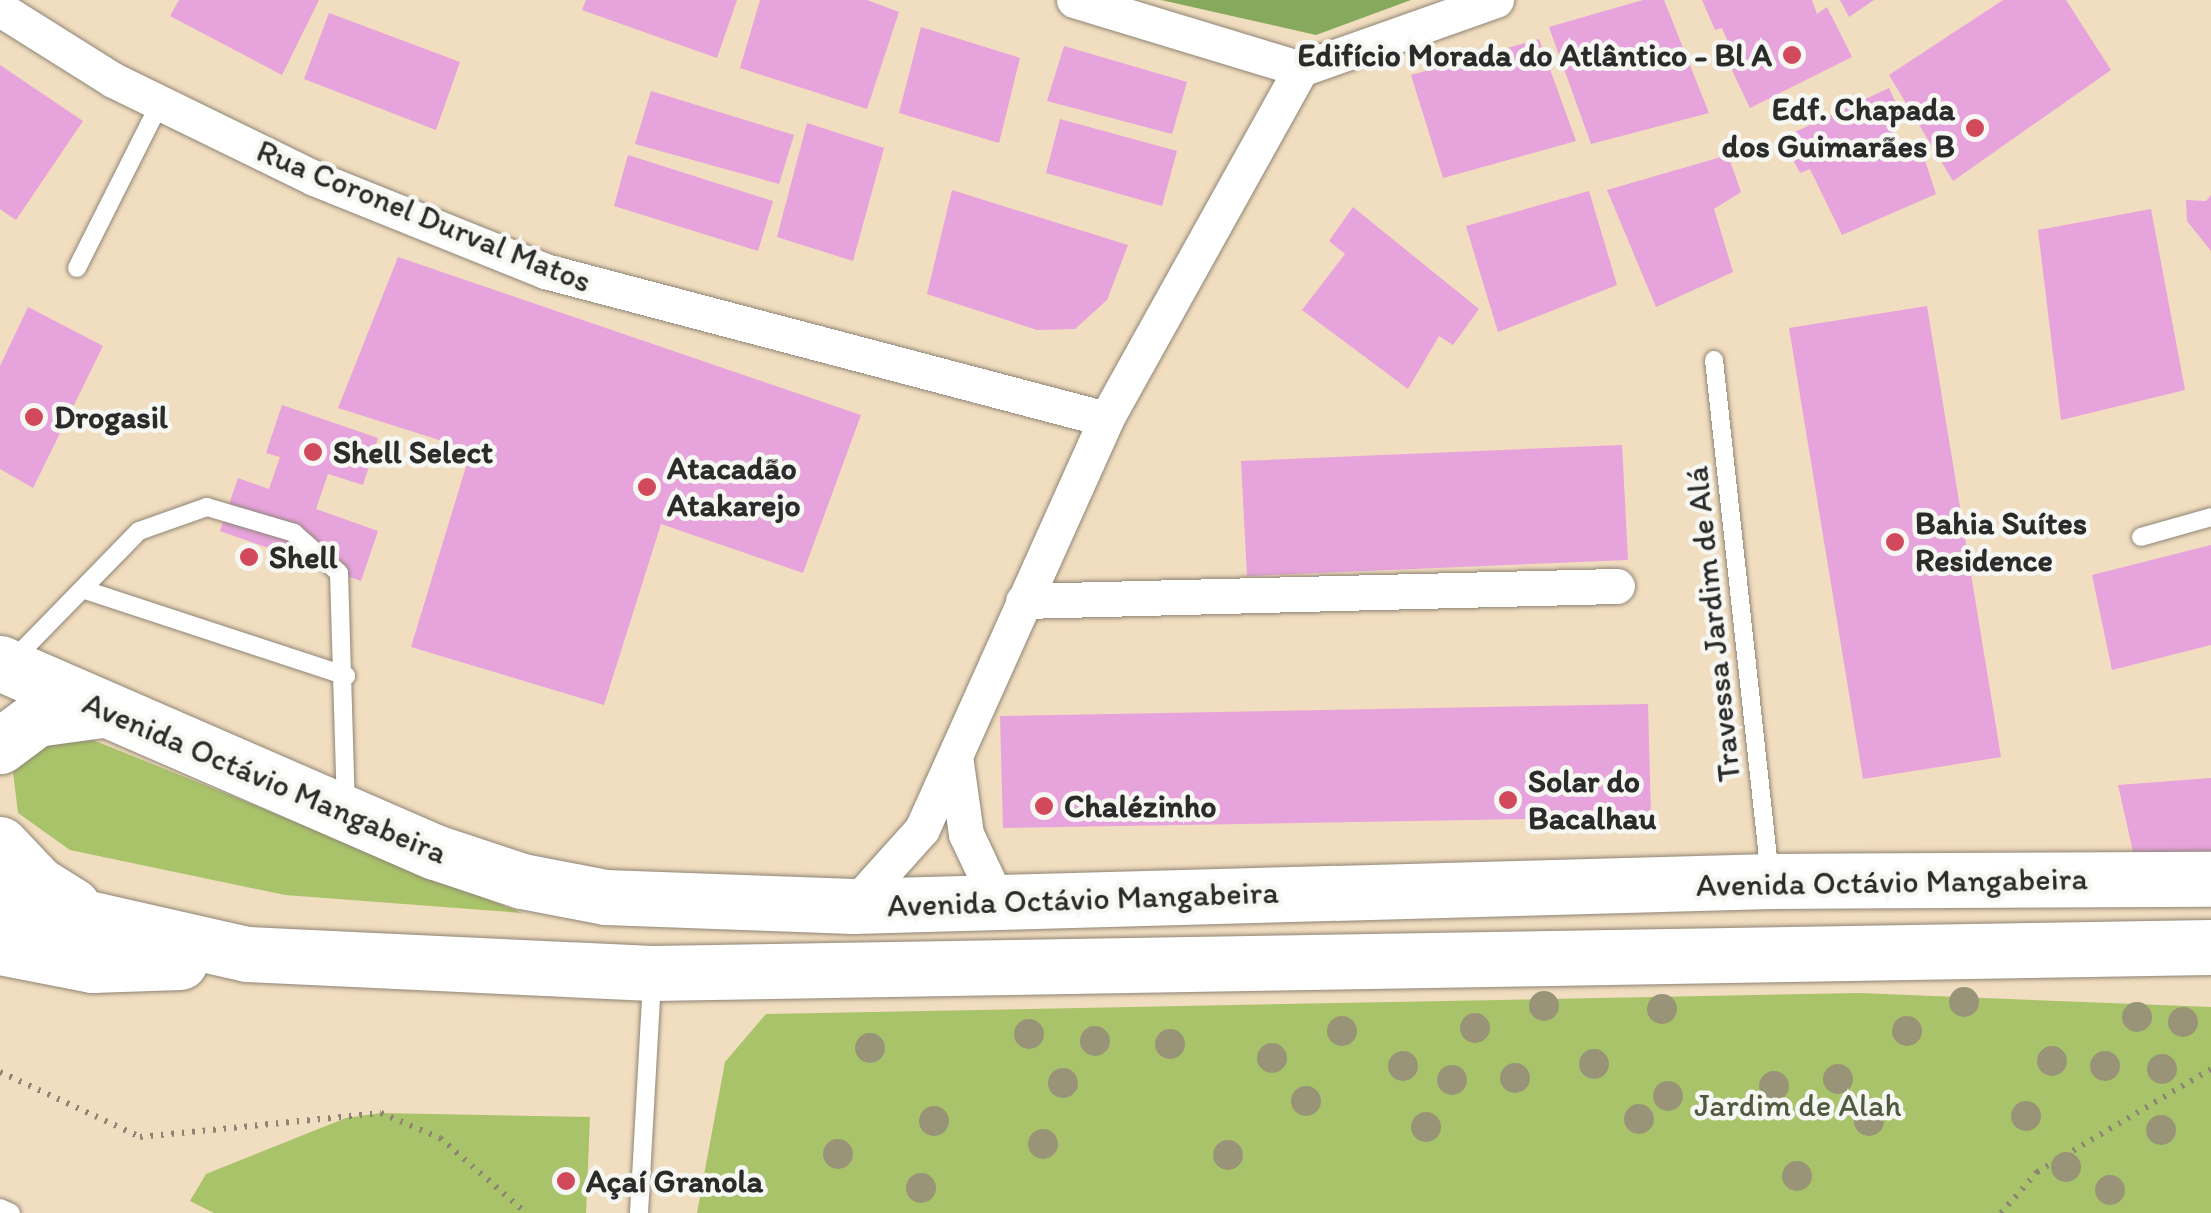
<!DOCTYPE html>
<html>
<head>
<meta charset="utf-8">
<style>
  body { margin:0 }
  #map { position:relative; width:2211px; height:1213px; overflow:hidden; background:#f1ddbf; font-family:Itim,sans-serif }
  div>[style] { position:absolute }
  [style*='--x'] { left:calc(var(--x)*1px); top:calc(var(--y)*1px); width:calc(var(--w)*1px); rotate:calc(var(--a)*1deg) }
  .green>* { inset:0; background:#a9c36a }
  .forest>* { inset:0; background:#86a95e }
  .building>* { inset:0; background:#e7a3dc }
  .path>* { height:6px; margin-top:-3px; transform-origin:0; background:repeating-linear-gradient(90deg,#8e8475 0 2.5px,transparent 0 10.5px) }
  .roads { filter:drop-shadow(0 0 2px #8e8475) drop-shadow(0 0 2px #8e8475) }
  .lane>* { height:18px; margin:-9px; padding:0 9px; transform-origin:9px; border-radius:9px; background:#fff }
  .street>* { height:35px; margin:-17.5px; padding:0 17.5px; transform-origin:17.5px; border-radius:17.5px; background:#fff }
  .primary>* { height:55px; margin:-27.5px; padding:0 27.5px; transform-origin:27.5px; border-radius:27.5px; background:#fff }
  .trees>* { width:30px; height:30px; margin:-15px; border-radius:50%; background:#999478 }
  .dots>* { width:28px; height:28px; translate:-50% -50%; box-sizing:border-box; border:5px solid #f6f6f2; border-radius:50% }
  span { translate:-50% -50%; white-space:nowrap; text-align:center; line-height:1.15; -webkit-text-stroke:9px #f6f6f2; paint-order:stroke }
  .poi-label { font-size:32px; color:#2b2b2b; font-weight:700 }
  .right { translate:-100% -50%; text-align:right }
  .left { translate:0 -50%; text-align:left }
  .street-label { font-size:32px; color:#2b2b2b }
  .park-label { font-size:32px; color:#51593e }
</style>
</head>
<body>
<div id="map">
  <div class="green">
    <i style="clip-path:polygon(78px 734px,522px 913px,285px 895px,70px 850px,18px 813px,13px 772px,29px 750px)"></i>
    <i style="clip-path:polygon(1859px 993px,2211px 1007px,2211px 1213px,697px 1213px,725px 1062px,766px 1014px)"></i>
    <i style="clip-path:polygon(381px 1113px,590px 1117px,586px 1213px,214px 1213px,190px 1201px,206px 1174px,346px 1118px)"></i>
  </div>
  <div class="forest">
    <i style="clip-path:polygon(1161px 0,1411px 0,1316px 35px)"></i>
  </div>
  <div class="building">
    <i style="clip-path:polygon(179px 0,319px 0,282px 75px,170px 16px)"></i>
    <i style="clip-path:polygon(586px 0,737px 0,717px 58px,582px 10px)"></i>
    <i style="clip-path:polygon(760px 0,867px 0,899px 12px,867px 109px,740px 68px)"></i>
    <i style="clip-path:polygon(1643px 0,1664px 0,1709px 113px,1591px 144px,1549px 27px)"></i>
    <i style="clip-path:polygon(1702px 0,1812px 0,1817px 14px,1827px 7px,1852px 57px,1750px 108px,1728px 62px,1733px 54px,1722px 28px,1715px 30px)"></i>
    <i style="clip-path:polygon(1840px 0,1874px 0,1849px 17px)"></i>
    <i style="clip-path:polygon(2003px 0,2066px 0,2111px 70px,1953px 181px,1889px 75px)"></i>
    <i style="clip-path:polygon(329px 13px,460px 62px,436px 130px,304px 79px)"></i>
    <i style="clip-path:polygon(921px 27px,1020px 58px,999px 143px,899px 113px)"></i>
    <i style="clip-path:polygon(1539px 39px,1576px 141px,1443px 178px,1411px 75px)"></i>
    <i style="clip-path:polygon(1064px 46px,1187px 82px,1172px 134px,1047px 101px)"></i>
    <i style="clip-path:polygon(0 65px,83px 121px,16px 220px,0 209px)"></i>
    <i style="clip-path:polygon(1889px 88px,1904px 120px,1893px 129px,1905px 158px,1922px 151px,1936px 194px,1842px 235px,1810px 169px,1800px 173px,1782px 138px)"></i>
    <i style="clip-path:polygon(651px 91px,794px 135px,779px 184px,635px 144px)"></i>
    <i style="clip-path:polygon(1060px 119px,1177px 151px,1162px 206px,1046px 173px)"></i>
    <i style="clip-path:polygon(807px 123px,884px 148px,853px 261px,777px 237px)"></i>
    <i style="clip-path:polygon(628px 155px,773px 201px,758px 251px,614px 206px)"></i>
    <i style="clip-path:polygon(1728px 155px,1741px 192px,1714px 209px,1733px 272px,1656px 307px,1607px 190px)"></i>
    <i style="clip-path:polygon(952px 190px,1128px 245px,1107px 300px,1075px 329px,1037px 330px,927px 294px)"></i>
    <i style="clip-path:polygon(1589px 191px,1617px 285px,1498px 332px,1466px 226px)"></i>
    <i style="clip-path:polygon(2211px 195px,2211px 251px,2187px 221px,2186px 200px,2206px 201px)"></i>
    <i style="clip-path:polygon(1353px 207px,1479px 309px,1453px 345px,1439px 336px,1408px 389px,1302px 310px,1345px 254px,1329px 241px)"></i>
    <i style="clip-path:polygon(2151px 209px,2185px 390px,2061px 420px,2038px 230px)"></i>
    <i style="clip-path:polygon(398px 257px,861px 415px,803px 573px,661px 524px,604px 705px,411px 647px,471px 450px,338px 408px)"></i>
    <i style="clip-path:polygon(1927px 306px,2001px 757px,1863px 779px,1789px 328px)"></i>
    <i style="clip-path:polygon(28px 307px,103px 346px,33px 488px,0 469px,0 366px)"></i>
    <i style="clip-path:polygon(282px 405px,378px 438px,363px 485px,328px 474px,316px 509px,378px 531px,361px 581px,220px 531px,238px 478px,269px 489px,280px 457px,266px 453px)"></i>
    <i style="clip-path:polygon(1622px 445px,1628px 560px,1247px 576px,1241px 461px)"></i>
    <i style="clip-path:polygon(2211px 545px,2211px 645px,2112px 670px,2092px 575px)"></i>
    <i style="clip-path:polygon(1648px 704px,1651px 817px,1003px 828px,1000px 716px)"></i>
    <i style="clip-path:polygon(2211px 778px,2211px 855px,2134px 856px,2118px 785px)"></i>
  </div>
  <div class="path">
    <i style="--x:0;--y:1072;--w:154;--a:24.9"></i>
    <i style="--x:140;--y:1137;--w:242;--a:-5.7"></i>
    <i style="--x:381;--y:1113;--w:64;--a:23"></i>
    <i style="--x:440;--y:1138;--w:114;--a:41.1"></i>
    <i style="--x:2001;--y:1213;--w:55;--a:-48.7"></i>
    <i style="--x:2037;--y:1172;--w:202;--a:-30.6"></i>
  </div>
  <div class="roads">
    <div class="lane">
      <i style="--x:77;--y:268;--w:185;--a:-63.3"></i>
      <i style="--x:1714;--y:360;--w:519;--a:83.81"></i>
      <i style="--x:2141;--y:537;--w:73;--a:-15.9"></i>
      <i style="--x:85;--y:590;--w:275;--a:18.2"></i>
      <i style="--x:14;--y:659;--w:179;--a:-45.7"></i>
      <i style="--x:139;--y:531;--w:72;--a:-19.4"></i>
      <i style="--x:207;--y:507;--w:91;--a:16.6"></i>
      <i style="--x:294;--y:533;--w:60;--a:41.6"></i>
      <i style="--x:339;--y:573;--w:231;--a:88.3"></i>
      <i style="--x:0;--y:1208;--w:12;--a:24"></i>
      <i style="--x:639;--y:1213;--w:234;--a:-86.8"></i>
    </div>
    <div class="street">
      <i style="--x:1074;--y:0;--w:237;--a:16.9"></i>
      <i style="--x:0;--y:9;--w:133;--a:32.1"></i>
      <i style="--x:113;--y:80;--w:224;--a:26"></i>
      <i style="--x:314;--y:178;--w:249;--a:21.9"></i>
      <i style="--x:545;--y:271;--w:580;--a:14.78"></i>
      <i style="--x:1023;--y:601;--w:594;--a:-1.45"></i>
      <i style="--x:956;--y:763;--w:72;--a:82"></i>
      <i style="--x:966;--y:834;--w:73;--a:64.8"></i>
      <i style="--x:853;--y:906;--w:103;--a:-48.1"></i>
      <i style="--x:922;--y:829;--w:449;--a:-65.8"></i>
      <i style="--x:1106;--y:419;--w:401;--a:-60.9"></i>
      <i style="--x:1301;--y:69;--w:207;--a:-19.5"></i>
    </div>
    <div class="primary">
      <i style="--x:0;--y:663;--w:474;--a:23.5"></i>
      <i style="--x:435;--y:852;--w:92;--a:18.4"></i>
      <i style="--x:522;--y:881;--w:85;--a:10.9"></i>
      <i style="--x:605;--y:897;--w:248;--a:2.1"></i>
      <i style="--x:853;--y:906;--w:918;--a:-1.56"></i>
      <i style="--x:1771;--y:881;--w:440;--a:-0.3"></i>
      <i style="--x:0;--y:746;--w:45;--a:-36.9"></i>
      <i style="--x:36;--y:719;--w:66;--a:-7.9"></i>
      <i style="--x:0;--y:844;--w:55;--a:46.5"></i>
      <i style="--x:38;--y:884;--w:41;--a:32.2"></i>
      <i style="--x:0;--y:898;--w:253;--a:12.8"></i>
      <i style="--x:247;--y:954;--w:405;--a:2.7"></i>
      <i style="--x:652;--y:973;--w:1559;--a:-0.96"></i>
      <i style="--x:0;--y:947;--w:94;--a:11.1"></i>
      <i style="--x:92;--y:965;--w:88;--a:-2"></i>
    </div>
  </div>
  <div class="trees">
    <i style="left:1964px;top:1002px"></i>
    <i style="left:1544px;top:1006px"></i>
    <i style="left:1662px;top:1009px"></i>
    <i style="left:2137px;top:1017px"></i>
    <i style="left:2183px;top:1022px"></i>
    <i style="left:1475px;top:1028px"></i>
    <i style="left:1342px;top:1031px"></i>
    <i style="left:1907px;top:1031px"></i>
    <i style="left:1029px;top:1034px"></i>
    <i style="left:1095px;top:1041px"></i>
    <i style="left:1170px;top:1044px"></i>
    <i style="left:870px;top:1048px"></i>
    <i style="left:1272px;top:1058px"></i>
    <i style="left:2052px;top:1061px"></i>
    <i style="left:1594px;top:1064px"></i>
    <i style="left:1403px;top:1066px"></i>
    <i style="left:2105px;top:1066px"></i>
    <i style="left:2162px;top:1069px"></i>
    <i style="left:1515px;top:1078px"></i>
    <i style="left:1838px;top:1079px"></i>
    <i style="left:1452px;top:1080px"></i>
    <i style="left:1063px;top:1083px"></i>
    <i style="left:1774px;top:1086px"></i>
    <i style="left:1668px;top:1096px"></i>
    <i style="left:1306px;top:1101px"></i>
    <i style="left:2026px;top:1116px"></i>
    <i style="left:1639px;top:1119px"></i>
    <i style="left:934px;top:1121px"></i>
    <i style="left:1869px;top:1121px"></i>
    <i style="left:1426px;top:1127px"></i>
    <i style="left:2161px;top:1130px"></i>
    <i style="left:1043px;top:1144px"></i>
    <i style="left:838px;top:1154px"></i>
    <i style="left:1228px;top:1155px"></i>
    <i style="left:2066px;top:1167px"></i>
    <i style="left:1797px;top:1176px"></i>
    <i style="left:921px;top:1188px"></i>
    <i style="left:2110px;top:1190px"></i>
  </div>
  <div class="dots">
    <i style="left:1792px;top:55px;background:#d1495b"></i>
    <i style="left:1975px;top:128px;background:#d1495b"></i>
    <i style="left:34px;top:417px;background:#d1495b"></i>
    <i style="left:313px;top:452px;background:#d1495b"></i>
    <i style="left:647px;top:487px;background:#d1495b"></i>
    <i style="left:1895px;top:542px;background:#d1495b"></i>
    <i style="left:249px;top:557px;background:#d1495b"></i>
    <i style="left:1508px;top:800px;background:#d1495b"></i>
    <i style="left:1044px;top:806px;background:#d1495b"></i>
    <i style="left:566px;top:1181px;background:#d1495b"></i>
  </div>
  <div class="poi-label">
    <span class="right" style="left:1772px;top:55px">Edifício Morada do Atlântico - Bl A</span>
    <span class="right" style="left:1955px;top:128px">Edf. Chapada<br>dos Guimarães B</span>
    <span class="left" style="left:54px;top:417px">Drogasil</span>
    <span class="left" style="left:333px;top:452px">Shell Select</span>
    <span class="left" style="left:667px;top:487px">Atacadão<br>Atakarejo</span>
    <span class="left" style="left:1915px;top:542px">Bahia Suítes<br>Residence</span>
    <span class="left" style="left:269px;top:557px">Shell</span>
    <span class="left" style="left:1528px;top:800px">Solar do<br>Bacalhau</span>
    <span class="left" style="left:1064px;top:806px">Chalézinho</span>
    <span class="left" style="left:586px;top:1181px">Açaí Granola</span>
  </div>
  <div class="street-label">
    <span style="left:424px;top:216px;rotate:22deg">Rua Coronel Durval Matos</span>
    <span style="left:1713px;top:624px;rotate:-96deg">Travessa Jardim de Alá</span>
    <span style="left:265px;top:778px;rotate:23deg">Avenida Octávio Mangabeira</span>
    <span style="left:1892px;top:882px;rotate:-1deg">Avenida Octávio Mangabeira</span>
    <span style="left:1083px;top:899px;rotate:-2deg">Avenida Octávio Mangabeira</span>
  </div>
  <div class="park-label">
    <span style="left:1798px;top:1105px">Jardim de Alah</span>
  </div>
</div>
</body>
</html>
